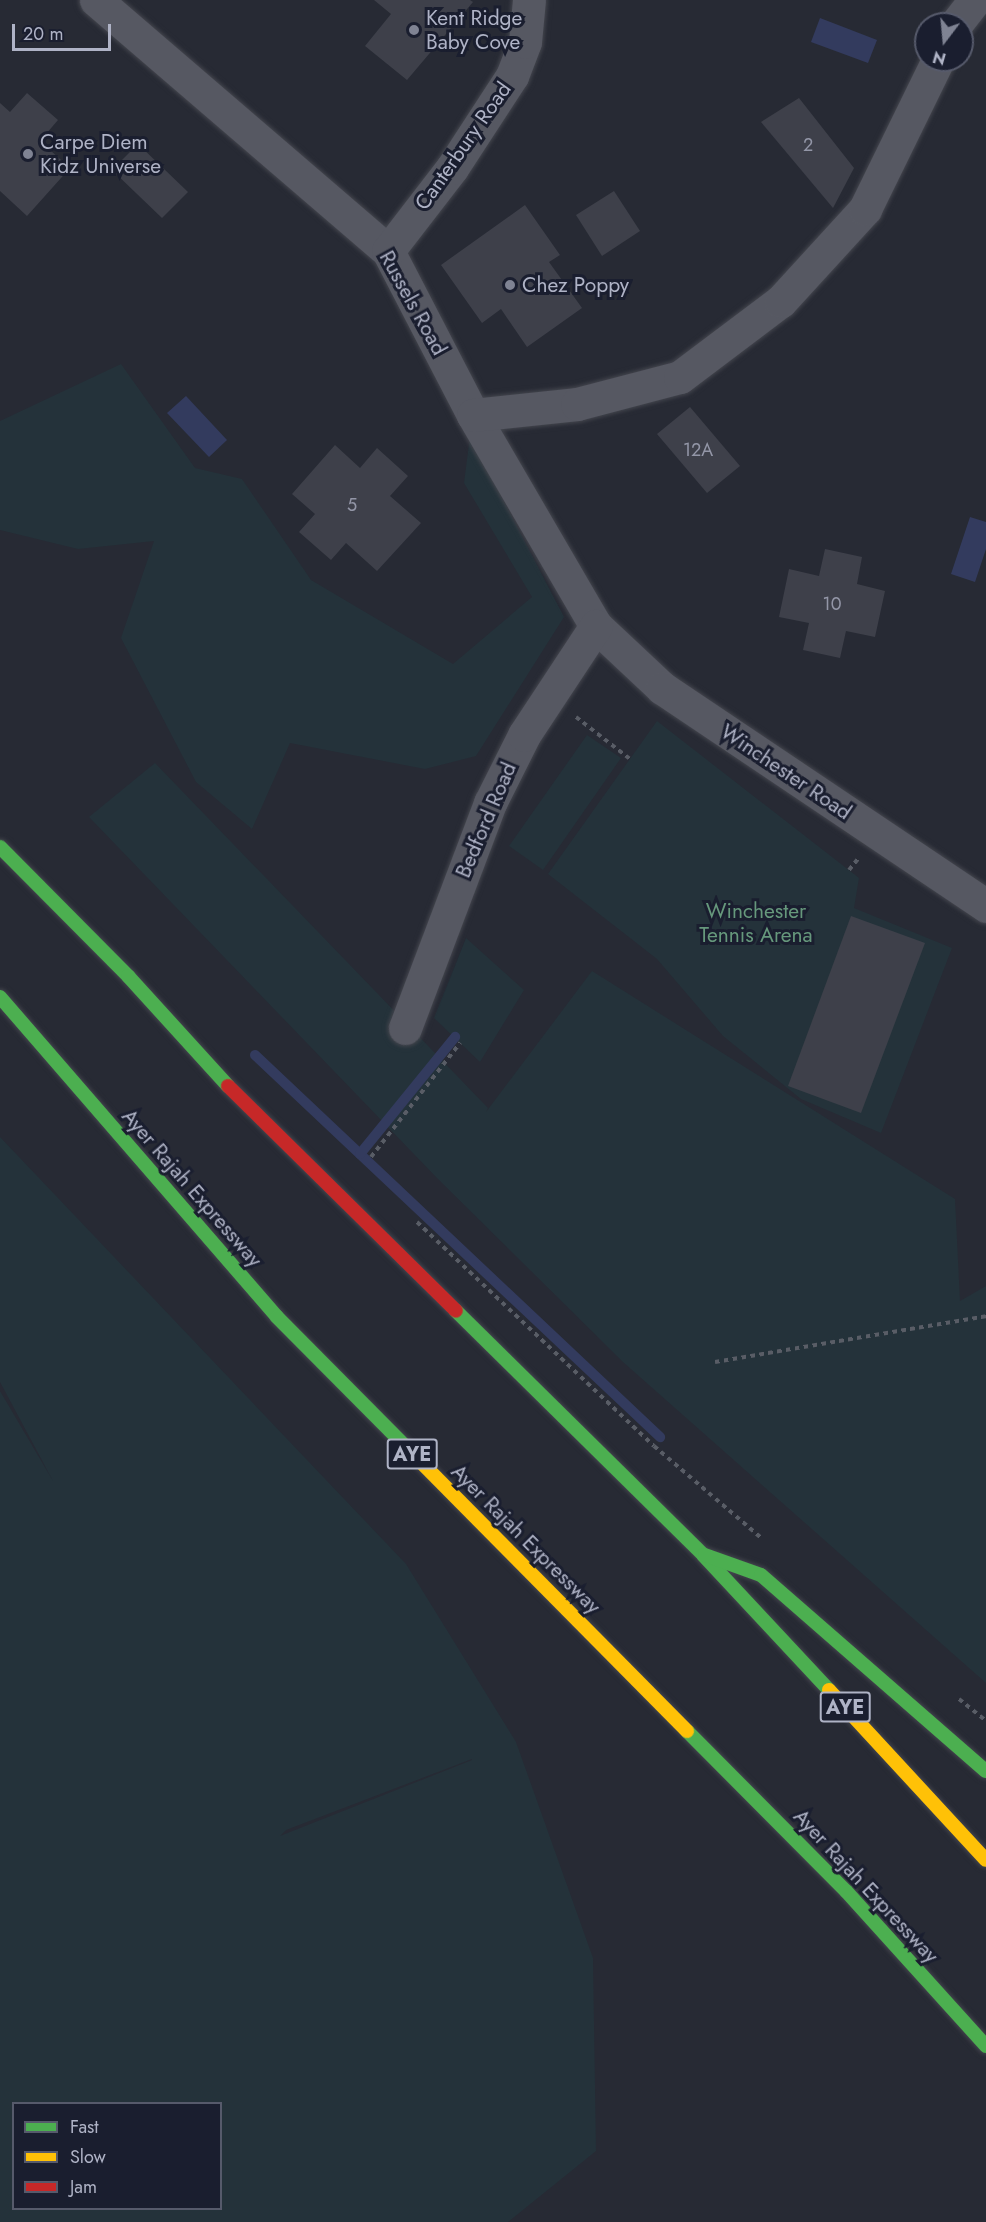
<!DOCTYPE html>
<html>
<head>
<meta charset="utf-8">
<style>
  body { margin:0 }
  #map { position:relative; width:986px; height:2222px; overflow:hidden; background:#272a34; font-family:Jost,sans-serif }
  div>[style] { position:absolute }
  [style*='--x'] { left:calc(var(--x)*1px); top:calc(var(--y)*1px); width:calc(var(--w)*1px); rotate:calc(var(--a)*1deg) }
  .green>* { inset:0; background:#24323a }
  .water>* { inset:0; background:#333b5e }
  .stream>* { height:10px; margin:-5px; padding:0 5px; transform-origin:5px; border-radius:5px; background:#333b5e }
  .building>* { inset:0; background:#3e404a }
  .path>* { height:4px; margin-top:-2px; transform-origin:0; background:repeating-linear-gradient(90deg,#595d66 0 4.5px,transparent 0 9px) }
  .roads { filter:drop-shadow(0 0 2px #43454d) drop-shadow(0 0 2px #43454d) }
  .street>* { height:33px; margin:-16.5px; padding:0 16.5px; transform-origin:16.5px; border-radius:16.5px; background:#565862 }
  .fast>* { height:14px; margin:-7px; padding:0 7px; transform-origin:7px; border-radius:7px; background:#4caf50 }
  .slow>* { height:14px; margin:-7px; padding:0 7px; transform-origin:7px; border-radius:7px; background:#ffc107 }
  .jam>* { height:14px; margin:-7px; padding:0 7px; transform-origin:7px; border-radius:7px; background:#c62828 }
  .dots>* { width:16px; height:16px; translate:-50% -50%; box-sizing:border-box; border:3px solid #1a1e2f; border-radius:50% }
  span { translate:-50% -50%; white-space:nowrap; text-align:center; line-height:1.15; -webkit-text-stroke:6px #1a1e2f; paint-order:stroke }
  .number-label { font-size:18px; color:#9396a7 }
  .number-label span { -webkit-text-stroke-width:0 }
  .shield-label span { padding:2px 4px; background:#1a1e2f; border:2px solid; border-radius:4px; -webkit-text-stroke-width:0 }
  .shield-label { font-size:20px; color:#afb3c6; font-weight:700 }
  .poi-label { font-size:21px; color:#afb3c6 }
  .left { translate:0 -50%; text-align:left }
  .street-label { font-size:21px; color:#afb3c6 }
  .park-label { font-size:21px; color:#66987c }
  .legend { position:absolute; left:12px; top:2102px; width:210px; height:108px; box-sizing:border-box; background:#1a1e2f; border:2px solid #565a6b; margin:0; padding:8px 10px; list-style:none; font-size:18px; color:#afb3c6 }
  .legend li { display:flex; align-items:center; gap:12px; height:30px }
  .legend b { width:30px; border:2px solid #565a6b }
  .north { position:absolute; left:914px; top:12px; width:60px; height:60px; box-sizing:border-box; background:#1a1e2f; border:2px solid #565a6b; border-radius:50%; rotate:196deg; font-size:16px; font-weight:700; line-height:24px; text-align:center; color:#afb3c6 }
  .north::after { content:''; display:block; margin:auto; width:21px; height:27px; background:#7f8393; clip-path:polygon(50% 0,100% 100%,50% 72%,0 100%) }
  .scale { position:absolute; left:12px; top:24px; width:99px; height:27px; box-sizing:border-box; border:3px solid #afb3c6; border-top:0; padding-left:8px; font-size:18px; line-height:21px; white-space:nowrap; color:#afb3c6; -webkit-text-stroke:4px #1a1e2f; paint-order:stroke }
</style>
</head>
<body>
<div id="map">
  <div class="green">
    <i style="clip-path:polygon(121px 364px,195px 468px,242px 479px,311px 580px,453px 664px,532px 597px,464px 483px,470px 436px,564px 617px,476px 756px,425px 769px,290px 743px,252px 829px,196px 782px,121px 638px,154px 541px,78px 549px,0 530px,0 421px)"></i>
    <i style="clip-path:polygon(657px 721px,859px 878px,854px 908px,952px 948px,881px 1133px,801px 1099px,723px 1036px,657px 959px,548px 874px)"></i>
    <i style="clip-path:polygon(587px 735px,621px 758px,543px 870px,509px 846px)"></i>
    <i style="clip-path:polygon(155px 763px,488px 1108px,486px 1112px,592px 971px,955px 1199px,960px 1301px,986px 1286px,986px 1683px,623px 1362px,437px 1178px,89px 817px)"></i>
    <i style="clip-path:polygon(466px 938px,524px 990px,480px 1062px,434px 1018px)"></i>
    <i style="clip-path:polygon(evenodd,0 1137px,406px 1564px,516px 1742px,593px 1958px,596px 2151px,508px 2222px,0 2222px,0 1391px,53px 1481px,0 1382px,0 1137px,472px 1759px,472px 1760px,280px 1836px,286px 1830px,472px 1759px,0 1137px,14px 2104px,220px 2104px,220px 2208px,14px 2208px,14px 2104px)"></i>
  </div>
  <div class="water">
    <i style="clip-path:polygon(820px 18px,877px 40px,868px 63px,811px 42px)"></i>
    <i style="clip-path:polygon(186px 396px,227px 440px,209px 457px,167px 413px)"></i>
    <i style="clip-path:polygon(970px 517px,986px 522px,986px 549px,975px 582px,951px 574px)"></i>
  </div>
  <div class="stream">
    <i style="--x:255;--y:1055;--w:557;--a:43.33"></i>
    <i style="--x:360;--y:1154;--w:151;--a:-50.9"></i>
  </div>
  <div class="building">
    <i style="clip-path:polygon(374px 0,470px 0,473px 2px,407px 80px,365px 46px,391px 14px)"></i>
    <i style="clip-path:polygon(27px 93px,58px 120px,40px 141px,70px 168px,27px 216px,0 191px,0 103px,10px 112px)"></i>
    <i style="clip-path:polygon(799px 98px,854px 168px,833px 208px,761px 122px)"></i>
    <i style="clip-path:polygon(138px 144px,188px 192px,162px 218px,112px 170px)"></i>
    <i style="clip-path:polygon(614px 191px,640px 231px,602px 256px,576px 215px)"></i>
    <i style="clip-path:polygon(525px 205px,560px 255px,549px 262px,582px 308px,527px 347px,501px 309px,482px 323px,441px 265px)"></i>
    <i style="clip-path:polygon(690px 407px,740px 466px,707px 493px,657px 434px)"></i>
    <i style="clip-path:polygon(335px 445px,360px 468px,377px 448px,408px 476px,390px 496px,421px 523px,377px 571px,346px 543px,331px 560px,299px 532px,315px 514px,292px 494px)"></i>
    <i style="clip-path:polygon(825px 549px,862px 557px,857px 584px,885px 591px,875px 637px,846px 631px,840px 658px,803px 650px,809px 623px,779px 617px,789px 569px,819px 576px)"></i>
    <i style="clip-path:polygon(851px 916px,925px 943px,861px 1113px,788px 1086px)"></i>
  </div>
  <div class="path">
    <i style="--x:576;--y:717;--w:68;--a:37.9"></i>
    <i style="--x:849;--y:870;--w:14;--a:-51"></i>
    <i style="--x:371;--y:1157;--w:145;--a:-52"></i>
    <i style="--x:417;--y:1222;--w:326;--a:43.4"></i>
    <i style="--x:654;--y:1446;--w:140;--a:40.6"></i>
    <i style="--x:715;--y:1362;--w:275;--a:-9.6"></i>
    <i style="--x:959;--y:1699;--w:35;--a:39"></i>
  </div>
  <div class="roads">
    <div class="street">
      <i style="--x:96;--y:0;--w:385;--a:40.7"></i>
      <i style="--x:388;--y:251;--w:185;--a:62.6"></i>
      <i style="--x:473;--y:415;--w:244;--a:59.8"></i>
      <i style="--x:596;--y:626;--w:91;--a:43.2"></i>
      <i style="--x:662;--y:688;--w:391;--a:33.9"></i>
      <i style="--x:956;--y:24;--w:31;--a:-52"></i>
      <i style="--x:388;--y:251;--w:105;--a:-52.4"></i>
      <i style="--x:452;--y:168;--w:110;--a:-56.9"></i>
      <i style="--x:512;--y:76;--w:36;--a:-69"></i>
      <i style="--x:525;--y:42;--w:42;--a:-84.6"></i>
      <i style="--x:473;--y:415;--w:105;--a:-6"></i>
      <i style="--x:577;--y:404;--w:106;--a:-14.7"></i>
      <i style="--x:680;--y:377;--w:126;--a:-37"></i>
      <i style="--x:781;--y:301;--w:125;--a:-47.6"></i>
      <i style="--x:865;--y:209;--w:166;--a:-63.9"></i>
      <i style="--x:405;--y:1028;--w:241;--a:-69.3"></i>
      <i style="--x:490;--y:803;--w:76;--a:-63.4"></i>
      <i style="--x:524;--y:735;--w:131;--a:-56.6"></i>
    </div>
    <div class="fast">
      <i style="--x:0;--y:847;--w:182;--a:45.2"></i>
      <i style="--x:128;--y:976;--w:149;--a:47.7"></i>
      <i style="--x:0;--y:997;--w:423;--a:49.1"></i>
      <i style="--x:277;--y:1317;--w:182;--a:45.2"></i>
      <i style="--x:456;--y:1311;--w:347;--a:44.6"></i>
      <i style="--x:703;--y:1555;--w:185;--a:47"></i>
      <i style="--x:705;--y:1555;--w:59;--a:19.7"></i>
      <i style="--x:761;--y:1575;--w:298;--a:41.1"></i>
      <i style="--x:687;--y:1731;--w:226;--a:45.2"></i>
      <i style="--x:846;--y:1891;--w:209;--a:47.9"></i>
    </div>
    <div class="slow">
      <i style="--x:405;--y:1446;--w:401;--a:45.3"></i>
      <i style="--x:829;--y:1690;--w:231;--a:47.3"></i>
    </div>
    <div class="jam">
      <i style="--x:228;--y:1086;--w:320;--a:44.6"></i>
    </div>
  </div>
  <div class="dots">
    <i style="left:414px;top:30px;background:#7f8393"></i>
    <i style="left:28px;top:154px;background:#7f8393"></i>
    <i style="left:510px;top:285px;background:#7f8393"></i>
  </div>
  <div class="number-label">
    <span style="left:808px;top:145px">2</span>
    <span style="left:698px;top:450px">12A</span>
    <span style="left:352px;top:505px">5</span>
    <span style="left:832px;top:604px">10</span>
  </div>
  <div class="shield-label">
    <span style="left:412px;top:1454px">AYE</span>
    <span style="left:845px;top:1707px">AYE</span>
  </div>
  <div class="poi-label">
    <span class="left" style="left:426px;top:30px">Kent Ridge<br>Baby Cove</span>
    <span class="left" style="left:40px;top:154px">Carpe Diem<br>Kidz Universe</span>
    <span class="left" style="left:522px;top:285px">Chez Poppy</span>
  </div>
  <div class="street-label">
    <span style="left:463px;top:146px;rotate:-55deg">Canterbury Road</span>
    <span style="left:413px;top:303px;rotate:61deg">Russels Road</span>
    <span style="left:786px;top:772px;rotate:34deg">Winchester Road</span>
    <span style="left:486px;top:820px;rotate:-67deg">Bedford Road</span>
    <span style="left:192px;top:1188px;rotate:49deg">Ayer Rajah Expressway</span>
    <span style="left:526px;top:1539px;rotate:45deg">Ayer Rajah Expressway</span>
    <span style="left:866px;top:1886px;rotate:47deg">Ayer Rajah Expressway</span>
  </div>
  <div class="park-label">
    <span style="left:756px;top:923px">Winchester<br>Tennis Arena</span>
  </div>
  <ul class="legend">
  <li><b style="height:8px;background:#4caf50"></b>Fast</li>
  <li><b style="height:8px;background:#ffc107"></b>Slow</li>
  <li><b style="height:8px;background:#c62828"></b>Jam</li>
  </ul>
  <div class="north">N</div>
  <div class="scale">20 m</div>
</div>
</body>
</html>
